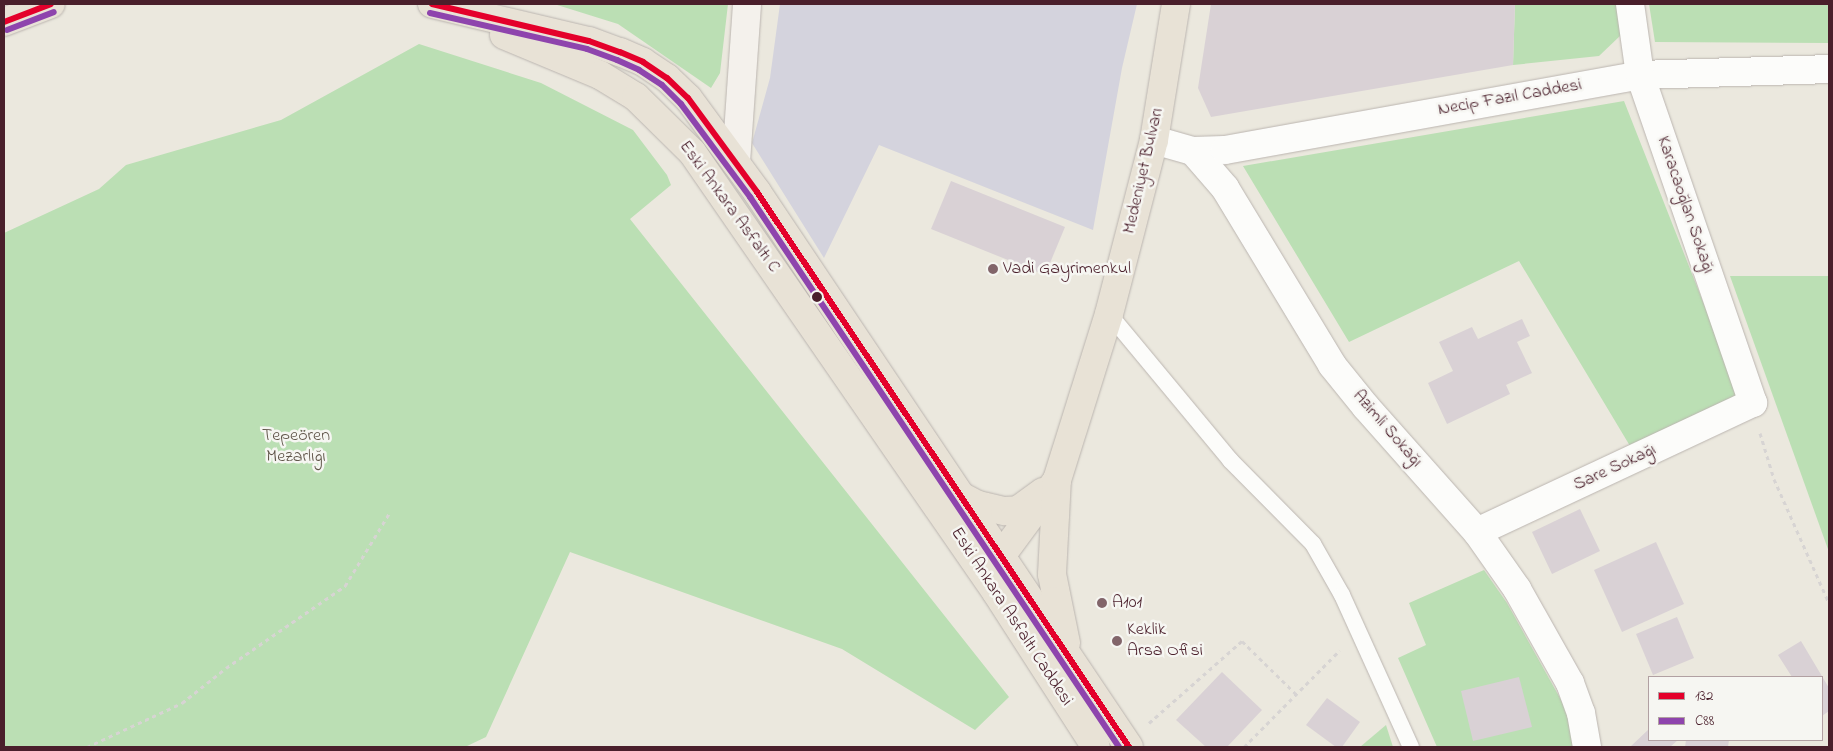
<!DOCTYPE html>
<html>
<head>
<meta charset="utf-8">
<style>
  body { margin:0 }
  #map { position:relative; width:1833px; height:751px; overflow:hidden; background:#ebe8de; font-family:"Indie Flower",sans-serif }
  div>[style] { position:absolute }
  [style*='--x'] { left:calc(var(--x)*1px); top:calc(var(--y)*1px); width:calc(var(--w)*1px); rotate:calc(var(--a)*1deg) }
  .industrial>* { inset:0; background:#d4d3dd }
  .green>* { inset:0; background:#bbdfb4 }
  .building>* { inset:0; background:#d9d1d5 }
  .path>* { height:3px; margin-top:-1.5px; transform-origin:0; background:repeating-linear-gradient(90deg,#d7d4d3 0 4px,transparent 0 8px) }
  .roads { filter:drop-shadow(0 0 1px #bbb5b0) drop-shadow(0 0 1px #bbb5b0) }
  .lane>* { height:16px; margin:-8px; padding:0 8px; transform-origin:8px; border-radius:8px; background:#fcfcfa }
  .street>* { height:28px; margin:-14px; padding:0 14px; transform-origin:14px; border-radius:14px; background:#fcfcfa }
  .secondary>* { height:28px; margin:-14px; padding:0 14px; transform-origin:14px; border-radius:14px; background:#f4f1ec }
  .primary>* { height:28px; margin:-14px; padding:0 14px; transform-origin:14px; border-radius:14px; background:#e8e2d6 }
  .bus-1>* { height:6px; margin:-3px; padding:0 3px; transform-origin:3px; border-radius:3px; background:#e4002b }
  .bus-2>* { height:6px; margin:-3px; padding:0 3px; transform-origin:3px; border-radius:3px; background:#8e44ad }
  .dots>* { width:14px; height:14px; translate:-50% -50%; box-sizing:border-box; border:2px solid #f6f6f2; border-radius:50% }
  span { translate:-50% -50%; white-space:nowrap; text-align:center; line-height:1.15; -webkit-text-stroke:5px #f6f6f2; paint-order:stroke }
  .street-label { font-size:18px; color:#4a1f2b }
  .poi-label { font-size:18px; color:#4a1f2b }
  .left { translate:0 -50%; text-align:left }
  .park-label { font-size:18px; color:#60564a }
  .frame { position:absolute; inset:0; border:5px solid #4a1f2b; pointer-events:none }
  .legend { position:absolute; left:1648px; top:676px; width:175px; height:65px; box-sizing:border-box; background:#f6f6f2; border:1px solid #b1a0a2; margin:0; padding:6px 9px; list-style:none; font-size:15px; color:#4a1f2b }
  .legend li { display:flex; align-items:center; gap:10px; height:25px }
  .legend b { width:25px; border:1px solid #b1a0a2 }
</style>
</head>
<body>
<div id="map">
  <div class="industrial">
    <i style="clip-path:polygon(780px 4px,1137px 4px,1122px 68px,1093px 230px,879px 145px,824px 258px,752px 143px,770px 78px)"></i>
  </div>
  <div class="green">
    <i style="clip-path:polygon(554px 4px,728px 4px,720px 73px,711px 88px,618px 24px)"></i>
    <i style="clip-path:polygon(1515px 4px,1616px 4px,1621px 35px,1599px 56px,1513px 65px)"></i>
    <i style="clip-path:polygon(1649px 4px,1829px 4px,1829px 43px,1655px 42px)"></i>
    <i style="clip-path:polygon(419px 44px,541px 83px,633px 130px,667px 175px,671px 185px,630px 219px,1009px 697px,975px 730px,842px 649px,570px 552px,486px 737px,465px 747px,4px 747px,4px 233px,99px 189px,126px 165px,281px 120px)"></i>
    <i style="clip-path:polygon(1624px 101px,1742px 401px,1630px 446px,1519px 261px,1349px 342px,1243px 166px)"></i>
    <i style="clip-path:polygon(1730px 276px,1829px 276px,1829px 552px)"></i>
    <i style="clip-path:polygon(1484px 570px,1507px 603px,1570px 716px,1574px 747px,1437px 747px,1398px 658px,1426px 645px,1409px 603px)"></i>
    <i style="clip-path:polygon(1386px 725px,1393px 747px,1360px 747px)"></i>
  </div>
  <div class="building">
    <i style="clip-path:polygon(1211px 4px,1515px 4px,1513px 65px,1211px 117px,1198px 88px)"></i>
    <i style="clip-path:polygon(951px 181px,1065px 227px,1045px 275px,931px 229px)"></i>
    <i style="clip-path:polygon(1522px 319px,1530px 336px,1517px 342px,1532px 373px,1506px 385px,1510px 394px,1447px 424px,1428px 383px,1453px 371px,1439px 342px,1472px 327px,1478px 339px)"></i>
    <i style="clip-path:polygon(1580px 509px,1600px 551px,1552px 574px,1532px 532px)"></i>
    <i style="clip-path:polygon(1656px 542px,1684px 604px,1622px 632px,1594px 570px)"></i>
    <i style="clip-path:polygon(1677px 617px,1694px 658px,1653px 675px,1636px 634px)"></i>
    <i style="clip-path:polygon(1801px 641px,1829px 688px,1829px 711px,1822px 716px,1822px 677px,1792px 677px,1778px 655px)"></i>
    <i style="clip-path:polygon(1222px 672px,1262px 710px,1227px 747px,1206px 747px,1176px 720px)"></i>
    <i style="clip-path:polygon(1519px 677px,1532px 727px,1473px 741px,1461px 691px)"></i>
    <i style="clip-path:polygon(1327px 698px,1360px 722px,1342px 747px,1336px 747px,1306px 725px)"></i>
    <i style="clip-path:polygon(1649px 729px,1649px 740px,1678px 740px,1670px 747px,1630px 747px)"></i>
    <i style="clip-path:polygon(1686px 740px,1729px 740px,1728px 747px,1685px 747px)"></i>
  </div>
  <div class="path">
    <i style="--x:1760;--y:433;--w:48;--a:73.1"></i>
    <i style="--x:1774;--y:479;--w:136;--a:66.1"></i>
    <i style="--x:1149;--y:723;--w:124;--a:-41.4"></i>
    <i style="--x:1242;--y:641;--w:76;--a:44.5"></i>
    <i style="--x:87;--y:747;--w:105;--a:-24.9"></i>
    <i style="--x:182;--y:703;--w:56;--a:-38.5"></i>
    <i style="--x:226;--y:668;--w:145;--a:-34.6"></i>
    <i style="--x:345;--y:586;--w:87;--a:-58.7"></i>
    <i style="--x:1244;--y:747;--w:136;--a:-45.3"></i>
  </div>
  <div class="roads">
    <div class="lane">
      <i style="--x:1109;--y:314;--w:190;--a:50.3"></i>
      <i style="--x:1230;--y:460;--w:118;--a:45.3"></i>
      <i style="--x:1313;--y:544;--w:59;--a:60.4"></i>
      <i style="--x:1342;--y:595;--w:167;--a:65.6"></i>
    </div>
    <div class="street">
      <i style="--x:1154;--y:140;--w:41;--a:15.8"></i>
      <i style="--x:1193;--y:151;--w:49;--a:49.1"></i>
      <i style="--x:1225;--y:188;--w:207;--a:58.8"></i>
      <i style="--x:1332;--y:365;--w:54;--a:51"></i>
      <i style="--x:1366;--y:407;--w:167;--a:48.4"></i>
      <i style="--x:1477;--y:532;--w:70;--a:54.9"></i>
      <i style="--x:1517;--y:589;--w:108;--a:60.6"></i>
      <i style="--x:1570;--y:683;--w:32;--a:70"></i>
      <i style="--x:1581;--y:713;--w:35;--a:80"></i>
      <i style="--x:1193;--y:151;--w:32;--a:-2"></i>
      <i style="--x:1225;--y:150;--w:422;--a:-10.2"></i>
      <i style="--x:1640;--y:75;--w:189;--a:-1.8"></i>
      <i style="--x:1477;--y:532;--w:305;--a:-25.1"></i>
      <i style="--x:1753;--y:403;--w:347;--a:-109"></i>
      <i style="--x:1640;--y:75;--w:72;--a:-98"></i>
    </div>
    <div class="secondary">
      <i style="--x:736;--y:162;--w:158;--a:-86"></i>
    </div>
    <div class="primary">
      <i style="--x:432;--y:4;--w:161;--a:13.3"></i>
      <i style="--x:589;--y:41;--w:33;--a:20"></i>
      <i style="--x:620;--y:52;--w:25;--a:23"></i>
      <i style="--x:643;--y:62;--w:29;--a:34"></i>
      <i style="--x:667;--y:78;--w:29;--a:44"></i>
      <i style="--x:688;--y:98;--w:117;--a:53.7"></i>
      <i style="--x:757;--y:192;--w:668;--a:56.17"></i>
      <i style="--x:4;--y:22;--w:50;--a:-21"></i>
      <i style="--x:504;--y:35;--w:104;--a:22.6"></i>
      <i style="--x:600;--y:75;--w:42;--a:31.4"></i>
      <i style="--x:636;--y:97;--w:78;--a:44.5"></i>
      <i style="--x:692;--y:152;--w:535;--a:55.36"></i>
      <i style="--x:996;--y:592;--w:184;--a:57.2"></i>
      <i style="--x:959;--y:495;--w:21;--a:28"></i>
      <i style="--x:978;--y:505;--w:28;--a:13"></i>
      <i style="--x:1005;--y:511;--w:13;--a:-4"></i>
      <i style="--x:1018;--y:510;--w:31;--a:-36"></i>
      <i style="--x:990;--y:571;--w:113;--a:-53.6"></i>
      <i style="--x:1066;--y:643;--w:70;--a:-101.5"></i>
      <i style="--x:1052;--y:574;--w:94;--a:-87"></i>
      <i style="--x:1057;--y:480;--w:174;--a:-72.6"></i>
      <i style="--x:1109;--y:314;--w:180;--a:-75.5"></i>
      <i style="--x:1154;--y:140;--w:138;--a:-80.8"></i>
    </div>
  </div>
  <div class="bus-1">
    <i style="--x:432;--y:4;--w:161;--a:13.3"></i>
    <i style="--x:589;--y:41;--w:33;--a:20"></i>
    <i style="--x:620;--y:52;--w:25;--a:23"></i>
    <i style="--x:643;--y:62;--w:29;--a:34"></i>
    <i style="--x:667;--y:78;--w:29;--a:44"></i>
    <i style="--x:688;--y:98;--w:117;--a:53.7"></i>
    <i style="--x:757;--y:192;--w:668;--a:56.17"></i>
    <i style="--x:4;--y:22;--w:50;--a:-21"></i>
  </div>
  <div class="bus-2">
    <i style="--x:430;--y:13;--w:161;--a:12.9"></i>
    <i style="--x:587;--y:49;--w:32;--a:20"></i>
    <i style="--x:617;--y:60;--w:24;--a:24"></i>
    <i style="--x:639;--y:70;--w:27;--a:33"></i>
    <i style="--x:662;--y:85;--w:27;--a:45"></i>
    <i style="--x:681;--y:104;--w:116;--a:53.4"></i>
    <i style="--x:750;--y:197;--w:662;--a:56.14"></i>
    <i style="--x:7;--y:30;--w:50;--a:-21"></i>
  </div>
  <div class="dots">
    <i style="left:993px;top:269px;background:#82656a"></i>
    <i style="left:817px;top:297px;background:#4a1f2b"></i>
    <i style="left:1102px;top:603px;background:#82656a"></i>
    <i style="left:1117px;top:641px;background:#82656a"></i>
  </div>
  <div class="street-label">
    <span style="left:1510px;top:98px;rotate:-10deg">Necip Fazıl Caddesi</span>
    <span style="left:1144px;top:171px;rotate:-77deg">Medeniyet Bulvarı</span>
    <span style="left:1685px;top:205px;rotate:71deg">Karacaoğlan Sokağı</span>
    <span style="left:729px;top:207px;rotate:54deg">Eski Ankara Asfaltı C</span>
    <span style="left:1387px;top:429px;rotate:49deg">Azimli Sokağı</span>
    <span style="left:1615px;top:468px;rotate:-25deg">Sare Sokağı</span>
    <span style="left:1011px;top:617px;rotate:57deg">Eski Ankara Asfaltı Caddesi</span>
  </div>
  <div class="poi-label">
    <span class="left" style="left:1003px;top:269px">Vadi Gayrimenkul</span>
    <span class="left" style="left:1112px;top:603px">A101</span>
    <span class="left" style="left:1127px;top:641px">Keklik<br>Arsa Ofisi</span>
  </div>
  <div class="park-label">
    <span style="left:296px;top:447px">Tepeören<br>Mezarlığı</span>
  </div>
  <div class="frame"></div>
  <ul class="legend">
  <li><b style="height:6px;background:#e4002b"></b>132</li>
  <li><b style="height:6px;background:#8e44ad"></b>C88</li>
  </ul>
</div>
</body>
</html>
